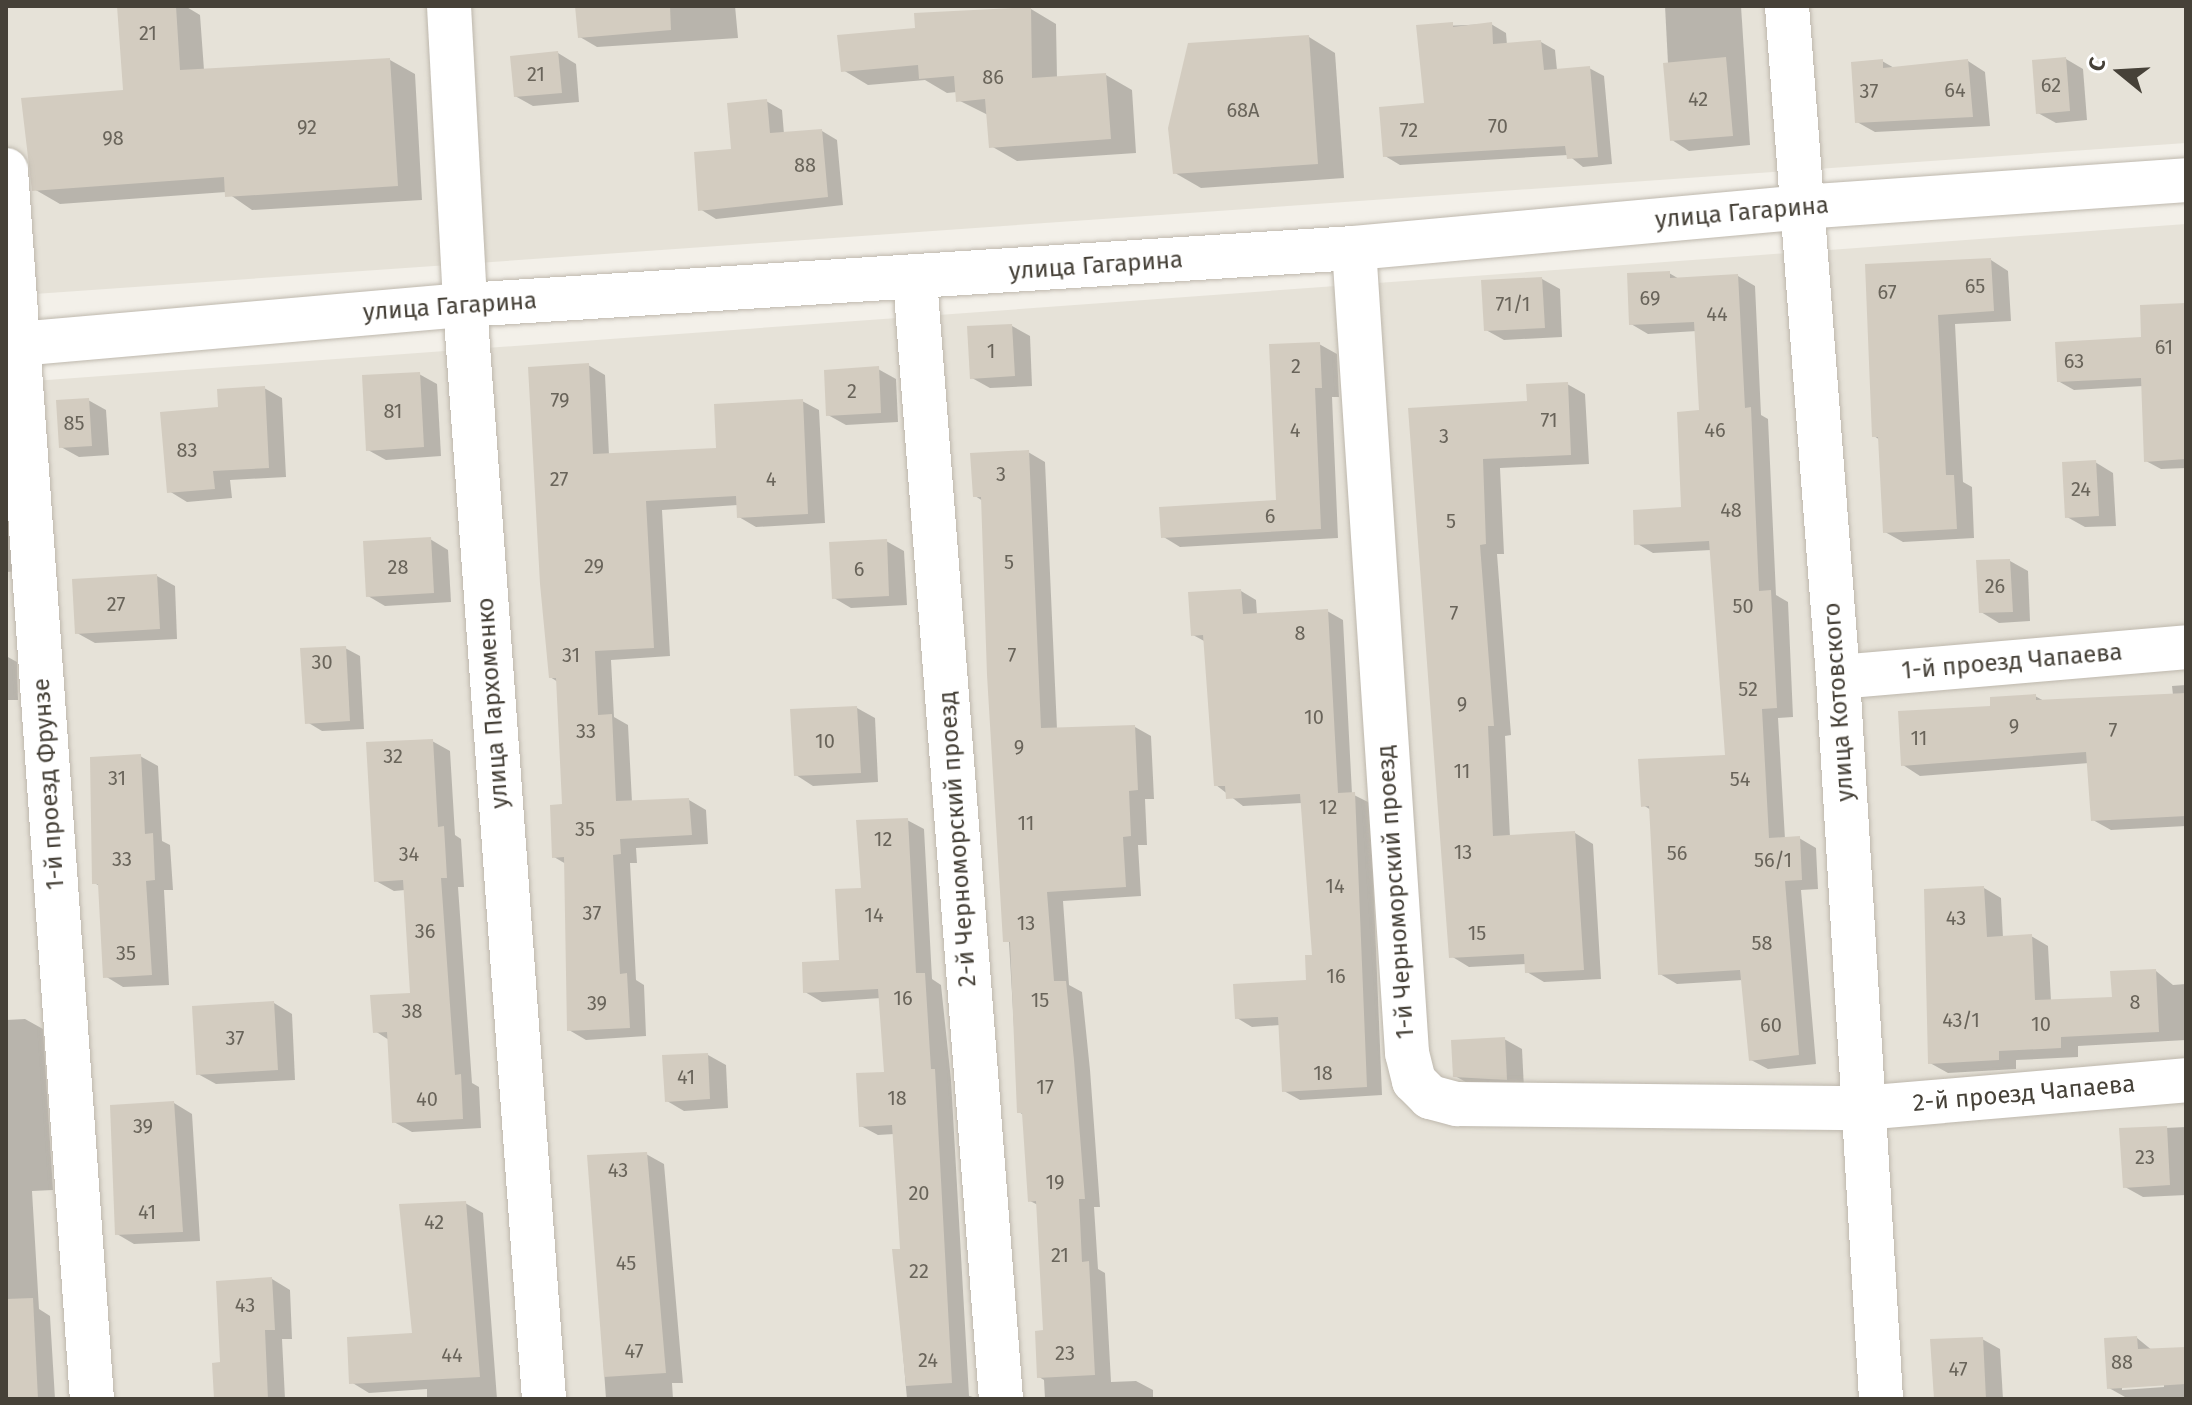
<!DOCTYPE html>
<html>
<head>
<meta charset="utf-8">
<style>
  body { margin:0 }
  #map { position:relative; width:2192px; height:1405px; overflow:hidden; background:#f3f0e9; font-family:"Fira Sans",sans-serif }
  div>[style] { position:absolute }
  [style*='--x'] { left:calc(var(--x)*1px); top:calc(var(--y)*1px); width:calc(var(--w)*1px); rotate:calc(var(--a)*1deg) }
  .residential>* { inset:0; background:#e6e2d8 }
  .shadow>* { inset:0; background:#0003 }
  .building>* { inset:0; background:#d3ccc0 }
  .roads { filter:drop-shadow(0 0 2px #beb8ad) drop-shadow(0 0 2px #beb8ad) }
  .minor>* { height:44px; margin:-22px; padding:0 22px; transform-origin:22px; border-radius:22px; background:#fff }
  span { translate:-50% -50%; white-space:nowrap; text-align:center; line-height:1.15; -webkit-text-stroke:6px #fff; paint-order:stroke }
  .number-label { font-size:20px; color:#69645a }
  .number-label span { -webkit-text-stroke-width:0 }
  .street-label { font-size:24px; color:#464138 }
  .frame { position:absolute; inset:0; border:8px solid #464138; pointer-events:none }
  .north { position:absolute; left:2080px; top:32px; width:80px; height:80px; -webkit-text-stroke:6px #fff; paint-order:stroke; rotate:288deg; font-size:22px; font-weight:700; line-height:32px; text-align:center; color:#464138 }
  .north::after { content:''; display:block; margin:auto; width:28px; height:36px; background:#464138; clip-path:polygon(50% 0,100% 100%,50% 72%,0 100%) }
</style>
</head>
<body>
<div id="map">
  <div class="residential">
    <i style="clip-path:polygon(6px 6px,2186px 6px,2186px 143px,6px 296px)"></i>
    <i style="clip-path:polygon(2186px 224px,2186px 1399px,6px 1399px,6px 383px)"></i>
  </div>
  <div class="shadow">
    <i style="clip-path:polygon(119px 6px,185px 6px,200px 15px,204px 70px,390px 60px,415px 74px,422px 200px,252px 210px,226px 192px,60px 204px,34px 189px,125px 92px)"></i>
    <i style="clip-path:polygon(577px 6px,735px 6px,738px 38px,597px 47px,580px 37px)"></i>
    <i style="clip-path:polygon(1665px 6px,1741px 6px,1750px 145px,1689px 151px,1672px 140px)"></i>
    <i style="clip-path:polygon(1031px 9px,1056px 24px,1057px 78px,1106px 75px,1132px 90px,1136px 153px,1017px 161px,991px 146px,988px 115px,958px 100px,957px 92px,947px 93px,925px 80px,868px 85px,843px 70px,917px 30px)"></i>
    <i style="clip-path:polygon(1491px 24px,1506px 33px,1507px 45px,1541px 42px,1555px 50px,1557px 70px,1589px 68px,1604px 76px,1612px 164px,1583px 167px,1568px 155px,1400px 165px,1385px 156px,1426px 105px,1418px 27px)"></i>
    <i style="clip-path:polygon(1309px 37px,1335px 53px,1344px 178px,1201px 188px,1175px 173px)"></i>
    <i style="clip-path:polygon(558px 53px,576px 64px,579px 102px,533px 106px,515px 96px)"></i>
    <i style="clip-path:polygon(2066px 59px,2083px 69px,2087px 120px,2056px 123px,2038px 113px)"></i>
    <i style="clip-path:polygon(1882px 61px,1896px 69px,1968px 61px,1985px 72px,1990px 126px,1875px 132px,1857px 122px)"></i>
    <i style="clip-path:polygon(766px 101px,782px 110px,784px 134px,822px 131px,837px 140px,843px 205px,716px 219px,700px 209px)"></i>
    <i style="clip-path:polygon(1991px 260px,2008px 271px,2011px 321px,1955px 324px,1963px 482px,1972px 487px,1974px 538px,1903px 542px,1885px 532px,1880px 440px,1874px 436px,1867px 266px)"></i>
    <i style="clip-path:polygon(1669px 273px,1681px 280px,1738px 276px,1755px 286px,1761px 415px,1768px 419px,1776px 595px,1788px 602px,1793px 717px,1778px 718px,1785px 839px,1799px 838px,1816px 848px,1818px 889px,1801px 890px,1816px 1064px,1768px 1069px,1751px 1060px,1743px 980px,1677px 984px,1660px 974px,1651px 810px,1643px 805px,1727px 756px,1711px 550px,1653px 553px,1636px 543px,1683px 509px,1701px 412px,1697px 331px,1648px 334px,1631px 324px)"></i>
    <i style="clip-path:polygon(1542px 279px,1560px 289px,1562px 337px,1504px 340px,1486px 330px)"></i>
    <i style="clip-path:polygon(2186px 306px,2186px 468px,2161px 469px,2146px 461px,2143px 386px,2074px 390px,2058px 381px,2143px 339px)"></i>
    <i style="clip-path:polygon(1012px 326px,1030px 336px,1032px 386px,990px 388px,972px 378px)"></i>
    <i style="clip-path:polygon(1319px 344px,1337px 354px,1339px 397px,1332px 397px,1338px 538px,1180px 547px,1162px 536px,1278px 502px)"></i>
    <i style="clip-path:polygon(588px 365px,605px 375px,609px 455px,718px 450px,802px 401px,819px 410px,825px 523px,756px 527px,739px 517px,738px 505px,662px 510px,670px 656px,611px 660px,614px 717px,628px 725px,632px 802px,689px 800px,706px 810px,708px 844px,636px 848px,637px 863px,630px 863px,636px 980px,644px 985px,646px 1036px,586px 1040px,569px 1030px,566px 864px,554px 857px,565px 806px,558px 682px,550px 677px)"></i>
    <i style="clip-path:polygon(878px 369px,896px 379px,898px 422px,846px 425px,828px 415px)"></i>
    <i style="clip-path:polygon(419px 374px,437px 384px,441px 456px,386px 460px,368px 450px)"></i>
    <i style="clip-path:polygon(1567px 384px,1585px 394px,1589px 464px,1500px 468px,1504px 554px,1497px 554px,1511px 735px,1505px 736px,1510px 837px,1575px 833px,1593px 844px,1601px 979px,1544px 982px,1527px 972px,1526px 964px,1469px 967px,1451px 956px,1410px 410px,1529px 403px)"></i>
    <i style="clip-path:polygon(264px 388px,282px 398px,286px 477px,230px 480px,232px 498px,187px 502px,169px 491px,220px 408px)"></i>
    <i style="clip-path:polygon(88px 400px,106px 410px,109px 455px,79px 457px,61px 447px)"></i>
    <i style="clip-path:polygon(6px 407px,23px 571px,6px 572px)"></i>
    <i style="clip-path:polygon(1028px 452px,1045px 462px,1057px 729px,1135px 727px,1151px 736px,1154px 799px,1145px 799px,1147px 845px,1138px 845px,1141px 896px,1063px 901px,1069px 985px,1082px 992px,1090px 1070px,1100px 1207px,1094px 1207px,1098px 1269px,1105px 1273px,1111px 1382px,1136px 1381px,1153px 1390px,1153px 1399px,1045px 1399px,1044px 1380px,1039px 1377px,1045px 1332px,1038px 1205px,1030px 1201px,1025px 1116px,1019px 1112px,983px 501px,975px 496px)"></i>
    <i style="clip-path:polygon(2095px 462px,2113px 473px,2116px 526px,2085px 527px,2067px 517px)"></i>
    <i style="clip-path:polygon(430px 539px,448px 550px,451px 602px,385px 606px,368px 596px)"></i>
    <i style="clip-path:polygon(886px 541px,904px 551px,907px 605px,851px 608px,834px 598px)"></i>
    <i style="clip-path:polygon(2010px 561px,2028px 571px,2030px 621px,1999px 623px,1981px 612px)"></i>
    <i style="clip-path:polygon(157px 576px,175px 586px,177px 639px,95px 643px,77px 633px)"></i>
    <i style="clip-path:polygon(1241px 591px,1256px 600px,1257px 615px,1327px 611px,1343px 620px,1352px 794px,1370px 803px,1382px 1095px,1300px 1100px,1284px 1091px,1280px 1025px,1252px 1027px,1237px 1018px,1309px 982px,1314px 957px,1302px 803px,1243px 806px,1216px 785px,1206px 642px,1193px 635px)"></i>
    <i style="clip-path:polygon(345px 648px,360px 656px,364px 729px,322px 731px,307px 722px)"></i>
    <i style="clip-path:polygon(6px 656px,17px 662px,18px 700px,6px 700px)"></i>
    <i style="clip-path:polygon(2186px 685px,2186px 826px,2111px 830px,2093px 820px,2089px 763px,1920px 776px,1903px 765px,1992px 708px,2035px 696px,2046px 702px,2173px 695px,2172px 686px)"></i>
    <i style="clip-path:polygon(857px 708px,875px 718px,878px 782px,813px 786px,796px 775px)"></i>
    <i style="clip-path:polygon(432px 741px,450px 751px,455px 835px,461px 839px,464px 887px,458px 887px,472px 1083px,479px 1087px,481px 1128px,412px 1132px,394px 1122px,389px 1040px,375px 1031px,412px 995px,405px 890px,394px 891px,376px 881px)"></i>
    <i style="clip-path:polygon(140px 756px,158px 766px,162px 841px,170px 845px,173px 890px,164px 890px,169px 985px,123px 987px,105px 976px,100px 886px,94px 883px)"></i>
    <i style="clip-path:polygon(907px 820px,924px 829px,932px 979px,941px 985px,951px 1080px,969px 1396px,981px 1399px,907px 1399px,894px 1251px,902px 1251px,894px 1134px,878px 1135px,861px 1126px,886px 1074px,881px 998px,822px 1002px,805px 992px,841px 962px,863px 890px)"></i>
    <i style="clip-path:polygon(1984px 888px,2001px 898px,2003px 938px,2031px 936px,2048px 946px,2051px 1001px,2114px 998px,2156px 971px,2173px 985px,2186px 984px,2186px 1040px,2078px 1046px,2078px 1057px,2016px 1060px,2016px 1069px,1948px 1073px,1930px 1063px)"></i>
    <i style="clip-path:polygon(274px 1003px,292px 1014px,295px 1080px,216px 1084px,198px 1074px)"></i>
    <i style="clip-path:polygon(25px 1019px,43px 1029px,53px 1190px,32px 1191px,39px 1309px,50px 1316px,55px 1399px,6px 1399px,6px 1020px)"></i>
    <i style="clip-path:polygon(1504px 1039px,1522px 1049px,1524px 1089px,1473px 1086px,1455px 1076px)"></i>
    <i style="clip-path:polygon(708px 1055px,726px 1065px,728px 1108px,684px 1111px,667px 1101px)"></i>
    <i style="clip-path:polygon(174px 1103px,192px 1114px,200px 1241px,134px 1244px,117px 1234px)"></i>
    <i style="clip-path:polygon(2186px 1127px,2186px 1195px,2143px 1197px,2125px 1187px,2122px 1130px)"></i>
    <i style="clip-path:polygon(646px 1154px,664px 1164px,683px 1383px,672px 1383px,673px 1399px,606px 1399px,589px 1157px)"></i>
    <i style="clip-path:polygon(465px 1203px,483px 1213px,497px 1399px,427px 1399px,427px 1389px,369px 1393px,351px 1382px,414px 1335px)"></i>
    <i style="clip-path:polygon(272px 1279px,290px 1290px,292px 1339px,282px 1339px,285px 1399px,216px 1399px,222px 1364px)"></i>
    <i style="clip-path:polygon(evenodd,2137px 1338px,2153px 1351px,2186px 1349px,2186px 1399px,2125px 1397px,2109px 1388px,2137px 1338px,2164px 1383px,2164px 1387px,2122px 1390px,2122px 1386px,2164px 1383px)"></i>
    <i style="clip-path:polygon(1982px 1339px,2000px 1349px,2003px 1399px,1936px 1399px)"></i>
  </div>
  <div class="building">
    <i style="clip-path:polygon(117px 6px,176px 6px,180px 70px,390px 58px,398px 186px,225px 197px,224px 177px,32px 191px,21px 98px,123px 90px)"></i>
    <i style="clip-path:polygon(575px 6px,670px 6px,671px 30px,578px 38px)"></i>
    <i style="clip-path:polygon(1031px 7px,1032px 78px,1106px 73px,1111px 139px,989px 148px,985px 99px,956px 102px,954px 76px,919px 79px,918px 65px,841px 72px,837px 35px,915px 28px,914px 13px)"></i>
    <i style="clip-path:polygon(1453px 22px,1453px 27px,1492px 22px,1493px 44px,1541px 40px,1544px 70px,1590px 66px,1598px 157px,1567px 159px,1565px 146px,1383px 157px,1379px 107px,1424px 103px,1416px 25px)"></i>
    <i style="clip-path:polygon(1309px 35px,1318px 164px,1173px 174px,1168px 128px,1188px 43px)"></i>
    <i style="clip-path:polygon(558px 51px,562px 93px,514px 97px,510px 56px)"></i>
    <i style="clip-path:polygon(1726px 57px,1733px 136px,1670px 141px,1663px 63px)"></i>
    <i style="clip-path:polygon(2066px 57px,2070px 111px,2036px 114px,2032px 60px)"></i>
    <i style="clip-path:polygon(1883px 59px,1883px 68px,1968px 59px,1973px 117px,1855px 123px,1851px 62px)"></i>
    <i style="clip-path:polygon(767px 99px,770px 133px,822px 129px,828px 197px,698px 211px,694px 152px,731px 149px,727px 103px)"></i>
    <i style="clip-path:polygon(1991px 258px,1994px 311px,1938px 315px,1946px 475px,1954px 475px,1957px 529px,1883px 533px,1878px 437px,1872px 437px,1865px 264px)"></i>
    <i style="clip-path:polygon(1670px 271px,1670px 278px,1738px 274px,1745px 408px,1751px 407px,1759px 591px,1771px 590px,1777px 708px,1762px 709px,1769px 838px,1800px 836px,1802px 880px,1785px 881px,1799px 1055px,1749px 1061px,1740px 970px,1658px 975px,1649px 806px,1641px 807px,1638px 759px,1725px 755px,1709px 541px,1634px 545px,1633px 510px,1681px 507px,1677px 412px,1699px 410px,1694px 322px,1629px 325px,1627px 273px)"></i>
    <i style="clip-path:polygon(1542px 277px,1545px 328px,1484px 331px,1481px 280px)"></i>
    <i style="clip-path:polygon(2186px 303px,2186px 459px,2144px 462px,2141px 378px,2057px 382px,2055px 342px,2141px 337px,2140px 305px)"></i>
    <i style="clip-path:polygon(1012px 324px,1015px 376px,970px 379px,967px 326px)"></i>
    <i style="clip-path:polygon(1320px 342px,1322px 388px,1315px 388px,1321px 529px,1161px 538px,1159px 507px,1276px 500px,1269px 344px)"></i>
    <i style="clip-path:polygon(589px 363px,593px 454px,716px 448px,714px 404px,803px 399px,808px 514px,737px 518px,736px 496px,646px 501px,654px 648px,595px 651px,598px 715px,612px 714px,616px 801px,689px 798px,692px 835px,620px 839px,621px 854px,613px 855px,620px 974px,627px 973px,630px 1028px,567px 1031px,564px 857px,552px 858px,550px 805px,562px 804px,556px 678px,549px 678px,540px 584px,528px 367px)"></i>
    <i style="clip-path:polygon(879px 366px,881px 413px,826px 416px,824px 370px)"></i>
    <i style="clip-path:polygon(420px 372px,424px 447px,366px 451px,362px 375px)"></i>
    <i style="clip-path:polygon(1568px 382px,1571px 455px,1483px 459px,1486px 544px,1480px 545px,1494px 726px,1488px 726px,1493px 836px,1575px 831px,1584px 970px,1525px 973px,1524px 954px,1449px 958px,1408px 408px,1527px 401px,1526px 384px)"></i>
    <i style="clip-path:polygon(265px 386px,269px 468px,213px 471px,215px 489px,167px 493px,160px 412px,218px 407px,217px 389px)"></i>
    <i style="clip-path:polygon(89px 398px,92px 446px,59px 448px,56px 400px)"></i>
    <i style="clip-path:polygon(1029px 450px,1041px 728px,1135px 725px,1138px 790px,1129px 791px,1131px 836px,1123px 837px,1126px 887px,1047px 892px,1054px 981px,1066px 981px,1074px 1060px,1085px 1199px,1079px 1199px,1082px 1262px,1089px 1261px,1095px 1375px,1037px 1378px,1035px 1331px,1043px 1330px,1036px 1201px,1028px 1202px,1022px 1113px,1017px 1113px,1010px 942px,1003px 942px,987px 675px,981px 497px,973px 497px,970px 453px)"></i>
    <i style="clip-path:polygon(2096px 460px,2099px 516px,2065px 518px,2062px 462px)"></i>
    <i style="clip-path:polygon(431px 537px,434px 593px,366px 597px,363px 541px)"></i>
    <i style="clip-path:polygon(887px 539px,889px 596px,832px 599px,829px 542px)"></i>
    <i style="clip-path:polygon(2010px 559px,2013px 612px,1979px 613px,1976px 560px)"></i>
    <i style="clip-path:polygon(157px 574px,160px 629px,75px 634px,72px 579px)"></i>
    <i style="clip-path:polygon(1241px 589px,1243px 614px,1328px 609px,1338px 793px,1355px 792px,1367px 1087px,1282px 1092px,1278px 1017px,1235px 1019px,1233px 984px,1306px 980px,1305px 955px,1312px 955px,1300px 794px,1226px 799px,1225px 786px,1214px 786px,1203px 635px,1191px 636px,1188px 592px)"></i>
    <i style="clip-path:polygon(346px 646px,350px 721px,305px 724px,300px 648px)"></i>
    <i style="clip-path:polygon(2186px 693px,2186px 816px,2091px 821px,2086px 752px,1901px 766px,1898px 711px,1990px 706px,1990px 697px,2036px 694px,2036px 700px)"></i>
    <i style="clip-path:polygon(857px 706px,861px 773px,794px 776px,790px 709px)"></i>
    <i style="clip-path:polygon(433px 739px,438px 827px,444px 826px,447px 878px,441px 878px,455px 1075px,461px 1074px,463px 1119px,392px 1123px,387px 1032px,373px 1033px,370px 995px,410px 993px,403px 880px,374px 882px,366px 742px)"></i>
    <i style="clip-path:polygon(141px 754px,145px 834px,153px 833px,155px 880px,146px 881px,152px 975px,103px 978px,98px 884px,92px 884px,90px 757px)"></i>
    <i style="clip-path:polygon(908px 818px,916px 973px,925px 973px,931px 1069px,935px 1069px,952px 1383px,906px 1386px,892px 1249px,900px 1249px,892px 1125px,859px 1127px,856px 1073px,884px 1072px,878px 989px,803px 993px,802px 962px,839px 960px,835px 889px,861px 888px,856px 820px)"></i>
    <i style="clip-path:polygon(1984px 886px,1987px 937px,2032px 934px,2035px 1000px,2112px 997px,2110px 971px,2156px 969px,2159px 1032px,2061px 1037px,2061px 1048px,1999px 1051px,1999px 1060px,1928px 1064px,1924px 889px)"></i>
    <i style="clip-path:polygon(274px 1001px,278px 1070px,196px 1075px,192px 1006px)"></i>
    <i style="clip-path:polygon(1505px 1037px,1507px 1080px,1453px 1077px,1451px 1040px)"></i>
    <i style="clip-path:polygon(708px 1053px,710px 1099px,665px 1102px,662px 1055px)"></i>
    <i style="clip-path:polygon(174px 1101px,183px 1232px,115px 1235px,110px 1105px)"></i>
    <i style="clip-path:polygon(2167px 1126px,2170px 1185px,2123px 1188px,2119px 1128px)"></i>
    <i style="clip-path:polygon(647px 1152px,666px 1373px,604px 1377px,587px 1155px)"></i>
    <i style="clip-path:polygon(466px 1201px,480px 1377px,349px 1384px,347px 1337px,412px 1333px,399px 1204px)"></i>
    <i style="clip-path:polygon(272px 1277px,275px 1330px,265px 1330px,268px 1399px,214px 1399px,212px 1363px,220px 1362px,216px 1281px)"></i>
    <i style="clip-path:polygon(33px 1298px,38px 1399px,6px 1399px,6px 1299px)"></i>
    <i style="clip-path:polygon(2137px 1336px,2138px 1349px,2186px 1347px,2186px 1384px,2107px 1389px,2104px 1338px)"></i>
    <i style="clip-path:polygon(1983px 1337px,1986px 1399px,1934px 1399px,1930px 1339px)"></i>
  </div>
  <div class="roads">
    <div class="minor">
      <i style="--x:449;--y:6;--w:299;--a:86.9"></i>
      <i style="--x:465;--y:305;--w:1097;--a:85.87"></i>
      <i style="--x:1787;--y:6;--w:673;--a:85.65"></i>
      <i style="--x:1838;--y:677;--w:723;--a:86.59"></i>
      <i style="--x:6;--y:170;--w:1232;--a:86"></i>
      <i style="--x:1354;--y:248;--w:807;--a:86.23"></i>
      <i style="--x:1407;--y:1053;--w:29;--a:76"></i>
      <i style="--x:1414;--y:1081;--w:23;--a:45"></i>
      <i style="--x:1430;--y:1097;--w:28;--a:15"></i>
      <i style="--x:1457;--y:1104;--w:405;--a:0.6"></i>
      <i style="--x:1862;--y:1108;--w:325;--a:-4.9"></i>
      <i style="--x:915;--y:279;--w:1123;--a:85.61"></i>
      <i style="--x:6;--y:345;--w:461;--a:-5"></i>
      <i style="--x:465;--y:305;--w:891;--a:-3.67"></i>
      <i style="--x:1354;--y:248;--w:450;--a:-5.2"></i>
      <i style="--x:1802;--y:207;--w:385;--a:-4"></i>
      <i style="--x:1838;--y:677;--w:349;--a:-4.9"></i>
    </div>
  </div>
  <div class="number-label">
    <span style="left:148px;top:33px">21</span>
    <span style="left:536px;top:74px">21</span>
    <span style="left:993px;top:77px">86</span>
    <span style="left:2051px;top:85px">62</span>
    <span style="left:1955px;top:90px">64</span>
    <span style="left:1869px;top:91px">37</span>
    <span style="left:1698px;top:99px">42</span>
    <span style="left:1243px;top:110px">68А</span>
    <span style="left:1498px;top:126px">70</span>
    <span style="left:307px;top:127px">92</span>
    <span style="left:1409px;top:130px">72</span>
    <span style="left:113px;top:138px">98</span>
    <span style="left:805px;top:165px">88</span>
    <span style="left:1975px;top:286px">65</span>
    <span style="left:1887px;top:292px">67</span>
    <span style="left:1650px;top:298px">69</span>
    <span style="left:1513px;top:304px">71/1</span>
    <span style="left:1717px;top:314px">44</span>
    <span style="left:2164px;top:347px">61</span>
    <span style="left:991px;top:351px">1</span>
    <span style="left:2074px;top:361px">63</span>
    <span style="left:1296px;top:366px">2</span>
    <span style="left:852px;top:391px">2</span>
    <span style="left:560px;top:400px">79</span>
    <span style="left:393px;top:411px">81</span>
    <span style="left:1549px;top:420px">71</span>
    <span style="left:74px;top:423px">85</span>
    <span style="left:1295px;top:430px">4</span>
    <span style="left:1715px;top:430px">46</span>
    <span style="left:1444px;top:436px">3</span>
    <span style="left:187px;top:450px">83</span>
    <span style="left:1001px;top:474px">3</span>
    <span style="left:559px;top:479px">27</span>
    <span style="left:771px;top:479px">4</span>
    <span style="left:2081px;top:489px">24</span>
    <span style="left:1731px;top:510px">48</span>
    <span style="left:1270px;top:516px">6</span>
    <span style="left:1451px;top:521px">5</span>
    <span style="left:1009px;top:562px">5</span>
    <span style="left:594px;top:566px">29</span>
    <span style="left:398px;top:567px">28</span>
    <span style="left:859px;top:569px">6</span>
    <span style="left:1995px;top:586px">26</span>
    <span style="left:116px;top:604px">27</span>
    <span style="left:1743px;top:606px">50</span>
    <span style="left:1454px;top:613px">7</span>
    <span style="left:1300px;top:633px">8</span>
    <span style="left:571px;top:655px">31</span>
    <span style="left:1012px;top:655px">7</span>
    <span style="left:322px;top:662px">30</span>
    <span style="left:1748px;top:689px">52</span>
    <span style="left:1462px;top:704px">9</span>
    <span style="left:1314px;top:717px">10</span>
    <span style="left:2014px;top:726px">9</span>
    <span style="left:2113px;top:730px">7</span>
    <span style="left:586px;top:731px">33</span>
    <span style="left:1919px;top:738px">11</span>
    <span style="left:825px;top:741px">10</span>
    <span style="left:1019px;top:747px">9</span>
    <span style="left:393px;top:756px">32</span>
    <span style="left:1462px;top:771px">11</span>
    <span style="left:117px;top:778px">31</span>
    <span style="left:1740px;top:779px">54</span>
    <span style="left:1328px;top:807px">12</span>
    <span style="left:1026px;top:823px">11</span>
    <span style="left:585px;top:829px">35</span>
    <span style="left:883px;top:839px">12</span>
    <span style="left:1463px;top:852px">13</span>
    <span style="left:1677px;top:853px">56</span>
    <span style="left:409px;top:854px">34</span>
    <span style="left:122px;top:859px">33</span>
    <span style="left:1773px;top:860px">56/1</span>
    <span style="left:1335px;top:886px">14</span>
    <span style="left:592px;top:913px">37</span>
    <span style="left:874px;top:915px">14</span>
    <span style="left:1956px;top:918px">43</span>
    <span style="left:1026px;top:923px">13</span>
    <span style="left:425px;top:931px">36</span>
    <span style="left:1477px;top:933px">15</span>
    <span style="left:1762px;top:943px">58</span>
    <span style="left:126px;top:953px">35</span>
    <span style="left:1336px;top:976px">16</span>
    <span style="left:903px;top:998px">16</span>
    <span style="left:1040px;top:1000px">15</span>
    <span style="left:2135px;top:1002px">8</span>
    <span style="left:597px;top:1003px">39</span>
    <span style="left:412px;top:1011px">38</span>
    <span style="left:1961px;top:1020px">43/1</span>
    <span style="left:2041px;top:1024px">10</span>
    <span style="left:1771px;top:1025px">60</span>
    <span style="left:235px;top:1038px">37</span>
    <span style="left:1323px;top:1073px">18</span>
    <span style="left:686px;top:1077px">41</span>
    <span style="left:1045px;top:1087px">17</span>
    <span style="left:897px;top:1098px">18</span>
    <span style="left:427px;top:1099px">40</span>
    <span style="left:143px;top:1126px">39</span>
    <span style="left:2145px;top:1157px">23</span>
    <span style="left:618px;top:1170px">43</span>
    <span style="left:1055px;top:1182px">19</span>
    <span style="left:919px;top:1193px">20</span>
    <span style="left:147px;top:1212px">41</span>
    <span style="left:434px;top:1222px">42</span>
    <span style="left:1060px;top:1255px">21</span>
    <span style="left:626px;top:1263px">45</span>
    <span style="left:919px;top:1271px">22</span>
    <span style="left:245px;top:1305px">43</span>
    <span style="left:634px;top:1351px">47</span>
    <span style="left:1065px;top:1353px">23</span>
    <span style="left:452px;top:1355px">44</span>
    <span style="left:928px;top:1360px">24</span>
    <span style="left:2122px;top:1362px">88</span>
    <span style="left:1958px;top:1369px">47</span>
  </div>
  <div class="street-label">
    <span style="left:1742px;top:213px;rotate:-5deg">улица Гагарина</span>
    <span style="left:1096px;top:266px;rotate:-4deg">улица Гагарина</span>
    <span style="left:450px;top:307px;rotate:-4deg">улица Гагарина</span>
    <span style="left:2012px;top:662px;rotate:-5deg">1-й проезд Чапаева</span>
    <span style="left:1839px;top:702px;rotate:-94deg">улица Котовского</span>
    <span style="left:493px;top:703px;rotate:-94deg">улица Пархоменко</span>
    <span style="left:49px;top:784px;rotate:-94deg">1-й проезд Фрунзе</span>
    <span style="left:958px;top:839px;rotate:-94deg">2-й Черноморский проезд</span>
    <span style="left:1396px;top:892px;rotate:-94deg">1-й Черноморский проезд</span>
    <span style="left:2024px;top:1094px;rotate:-5deg">2-й проезд Чапаева</span>
  </div>
  <div class="frame"></div>
  <div class="north">С</div>
</div>
</body>
</html>
